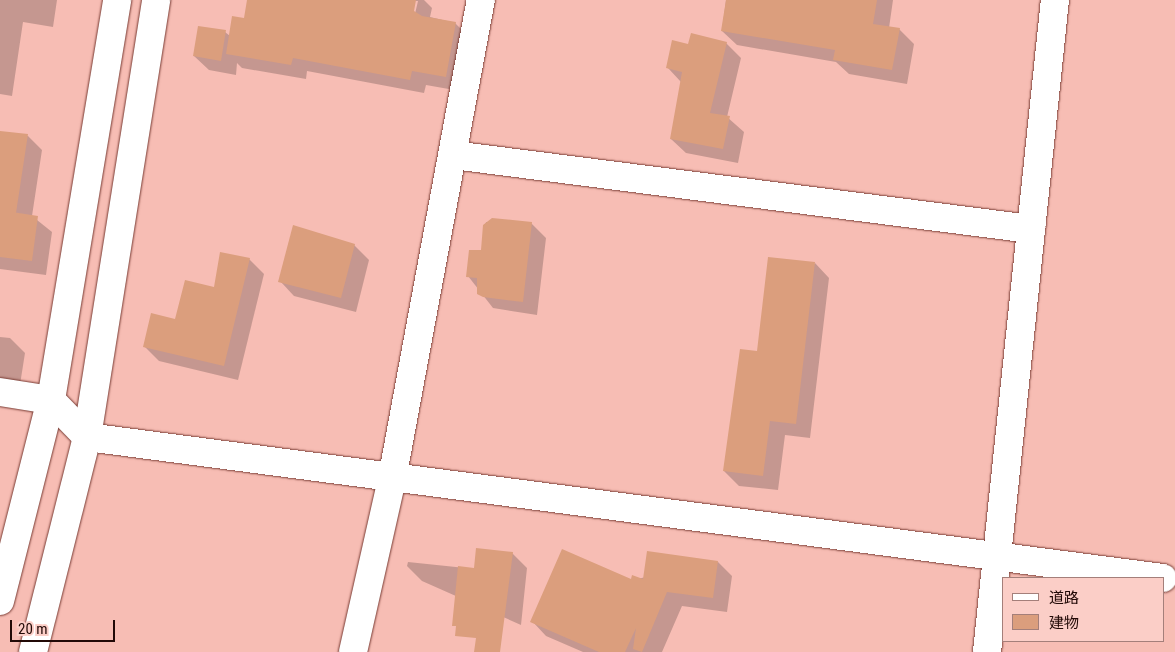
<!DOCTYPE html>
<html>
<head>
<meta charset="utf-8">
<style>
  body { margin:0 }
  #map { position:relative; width:1175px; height:652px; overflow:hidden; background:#f7bdb4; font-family:"Roboto Condensed","Noto Sans JP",sans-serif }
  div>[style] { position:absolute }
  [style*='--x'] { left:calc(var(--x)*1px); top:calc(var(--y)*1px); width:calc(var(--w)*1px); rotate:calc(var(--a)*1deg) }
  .shadow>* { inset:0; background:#0003 }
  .building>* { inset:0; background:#db9e7d }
  .roads { filter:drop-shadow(0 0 1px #783b33) drop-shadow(0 0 1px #783b33) }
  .street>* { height:28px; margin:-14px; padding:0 14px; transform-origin:14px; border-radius:14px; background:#fff }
  .secondary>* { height:28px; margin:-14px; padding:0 14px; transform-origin:14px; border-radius:14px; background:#fff }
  span { translate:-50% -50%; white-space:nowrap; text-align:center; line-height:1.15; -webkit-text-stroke:4.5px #fbcec7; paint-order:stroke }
  .legend { position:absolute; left:1002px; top:577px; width:162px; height:65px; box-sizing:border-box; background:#fbcec7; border:1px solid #a47f7a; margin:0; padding:6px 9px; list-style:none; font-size:15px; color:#210906 }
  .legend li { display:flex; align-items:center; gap:10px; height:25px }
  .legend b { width:25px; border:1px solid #a47f7a }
  .scale { position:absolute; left:10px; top:620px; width:105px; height:22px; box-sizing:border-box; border:2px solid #210906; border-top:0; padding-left:6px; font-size:15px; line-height:18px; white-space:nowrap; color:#210906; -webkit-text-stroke:4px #fbcec7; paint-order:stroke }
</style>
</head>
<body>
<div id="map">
  <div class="shadow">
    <i style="clip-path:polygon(0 0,57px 0,53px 27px,23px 22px,12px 96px,0 94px)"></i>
    <i style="clip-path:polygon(evenodd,248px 0,424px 0,432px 8px,430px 17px,455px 23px,470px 38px,460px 91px,426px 85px,424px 93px,307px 71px,306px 79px,242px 68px,237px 63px,236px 75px,209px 70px,194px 56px,225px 32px,230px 36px,245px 20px,248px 0,415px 1px,418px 1px,414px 18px,412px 17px,415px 1px)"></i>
    <i style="clip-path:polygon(726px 0,893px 0,889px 28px,899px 29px,914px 44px,907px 84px,849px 74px,836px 62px,737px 45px,722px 31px)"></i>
    <i style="clip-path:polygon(726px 43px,741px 58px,727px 117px,744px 132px,738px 163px,686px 153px,671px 139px,681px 82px,668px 68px,689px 46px)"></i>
    <i style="clip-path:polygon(0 132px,28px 136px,42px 150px,32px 216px,52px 232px,46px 275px,0 269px)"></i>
    <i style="clip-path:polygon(486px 222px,531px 223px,546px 238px,537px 315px,493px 308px,468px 276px,482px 252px)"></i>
    <i style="clip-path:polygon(354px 245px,369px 260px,356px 312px,294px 296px,280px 281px)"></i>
    <i style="clip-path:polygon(249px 259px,264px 274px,238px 380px,159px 361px,144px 346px)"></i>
    <i style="clip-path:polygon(815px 263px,829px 278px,810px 438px,785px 435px,778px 490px,739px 486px,724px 471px,758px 353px)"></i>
    <i style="clip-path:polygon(0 337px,10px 338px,25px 353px,19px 391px,0 401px)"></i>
    <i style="clip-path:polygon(512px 553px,527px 568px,521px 625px,422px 581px,407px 566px,408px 562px,475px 569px)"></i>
    <i style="clip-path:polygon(718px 562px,732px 576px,727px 612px,682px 606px,662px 652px,583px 652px,546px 636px,532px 621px,632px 580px)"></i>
  </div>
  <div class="building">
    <i style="clip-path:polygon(247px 0,416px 0,414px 11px,422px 16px,456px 22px,446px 77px,412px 71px,410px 80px,293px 58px,291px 65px,226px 54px,232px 16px,244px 18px)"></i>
    <i style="clip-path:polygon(726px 0,877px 0,873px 24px,900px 28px,892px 70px,833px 60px,835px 50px,721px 31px)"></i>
    <i style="clip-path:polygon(198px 26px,226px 30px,221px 61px,193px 56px)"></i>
    <i style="clip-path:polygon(691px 33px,727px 42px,710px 113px,730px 116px,723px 149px,670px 139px,682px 72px,666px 68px,672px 40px,688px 44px)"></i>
    <i style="clip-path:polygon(0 131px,28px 134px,16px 213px,12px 212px,38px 216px,32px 261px,0 257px)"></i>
    <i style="clip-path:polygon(492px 218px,532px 222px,523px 302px,483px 297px,477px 294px,477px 278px,466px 277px,469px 250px,481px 250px,483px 225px)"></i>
    <i style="clip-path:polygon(293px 225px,355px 244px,341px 298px,278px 282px)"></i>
    <i style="clip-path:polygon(220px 252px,250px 258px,224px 366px,143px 347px,151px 313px,175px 319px,185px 280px,214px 287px)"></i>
    <i style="clip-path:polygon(768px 257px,815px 262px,796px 424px,770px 421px,763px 476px,723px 471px,740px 349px,757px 351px)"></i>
    <i style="clip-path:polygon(476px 548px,513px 552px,500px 652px,474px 652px,476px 638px,455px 636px,456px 626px,452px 626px,458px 566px,474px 568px)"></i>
    <i style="clip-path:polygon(562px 549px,631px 579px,632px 575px,643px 579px,647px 551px,718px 561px,713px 598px,667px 592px,642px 652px,633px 649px,636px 628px,625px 652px,599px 652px,530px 622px)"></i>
  </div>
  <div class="roads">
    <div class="street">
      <i style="--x:453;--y:155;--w:583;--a:7.3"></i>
      <i style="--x:0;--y:392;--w:52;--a:8.9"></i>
      <i style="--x:353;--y:652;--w:177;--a:-77.3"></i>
      <i style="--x:392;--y:479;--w:487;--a:-79.5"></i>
      <i style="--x:987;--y:652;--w:656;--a:-84.05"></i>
    </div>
    <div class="secondary">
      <i style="--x:51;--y:400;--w:52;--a:45.8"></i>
      <i style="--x:87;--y:437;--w:1085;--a:7.47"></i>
      <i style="--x:0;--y:601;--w:207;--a:-75.8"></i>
      <i style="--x:51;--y:400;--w:405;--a:-80.6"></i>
      <i style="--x:33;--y:652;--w:222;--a:-75.9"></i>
      <i style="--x:87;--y:437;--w:442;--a:-81"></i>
    </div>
  </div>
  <ul class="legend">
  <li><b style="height:6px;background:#fff"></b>道路</li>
  <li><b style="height:14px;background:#db9e7d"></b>建物</li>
  </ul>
  <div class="scale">20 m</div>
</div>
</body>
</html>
